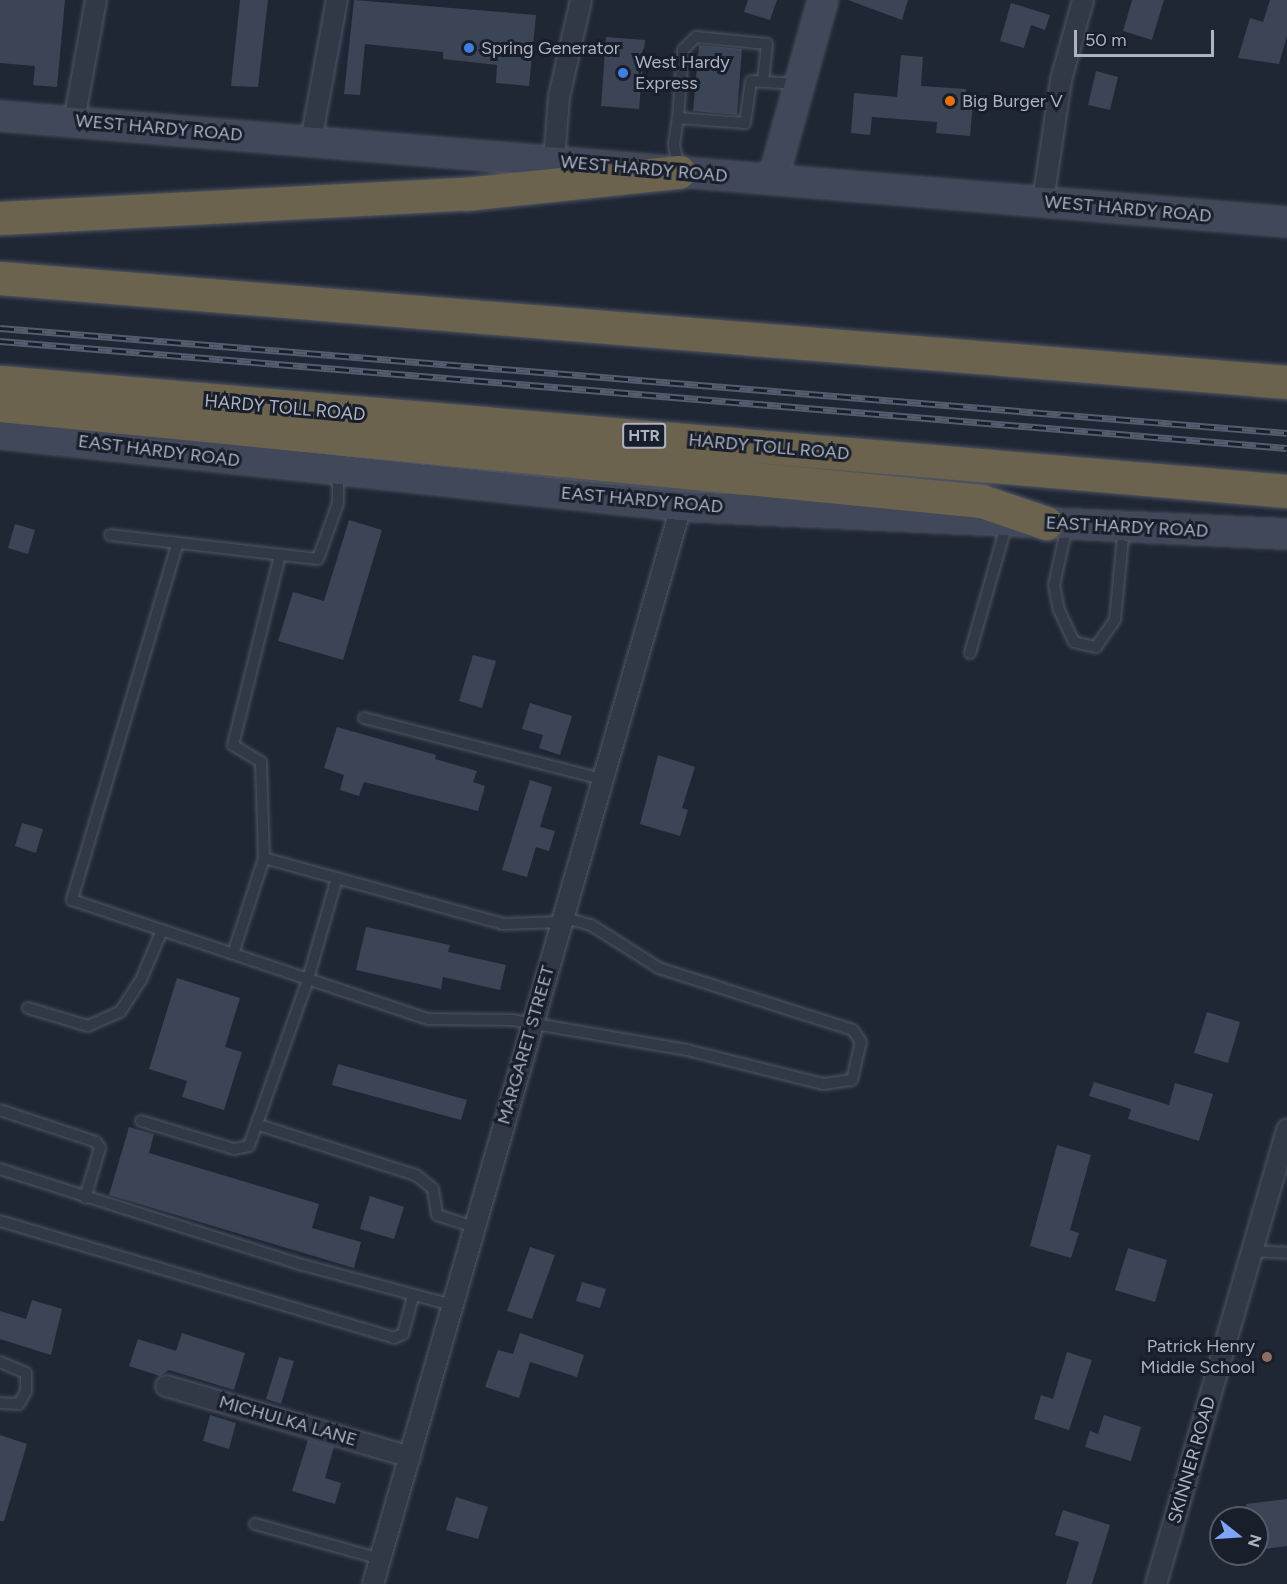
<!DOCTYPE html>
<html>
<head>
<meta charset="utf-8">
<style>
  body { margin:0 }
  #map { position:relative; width:1287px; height:1584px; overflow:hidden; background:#1f2735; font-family:Figtree,sans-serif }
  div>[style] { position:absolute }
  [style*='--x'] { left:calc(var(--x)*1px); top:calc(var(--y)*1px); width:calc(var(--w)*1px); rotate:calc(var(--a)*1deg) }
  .building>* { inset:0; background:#3b4556 }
  .roads { filter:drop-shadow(0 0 2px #505664) drop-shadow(0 0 2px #505664) }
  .lane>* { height:10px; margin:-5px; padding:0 5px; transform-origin:5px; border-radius:5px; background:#323946 }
  .street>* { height:20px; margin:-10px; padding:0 10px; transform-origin:10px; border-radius:10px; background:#323946 }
  .secondary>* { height:28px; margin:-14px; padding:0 14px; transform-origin:14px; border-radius:14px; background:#404859 }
  .highway>* { height:33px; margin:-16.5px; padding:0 16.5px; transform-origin:16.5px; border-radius:16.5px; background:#6c634f }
  .rail>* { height:7px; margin-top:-3.5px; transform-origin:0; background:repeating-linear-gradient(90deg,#181e2a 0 14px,#545d6d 0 28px); box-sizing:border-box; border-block:2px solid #545d6d }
  .dots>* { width:16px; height:16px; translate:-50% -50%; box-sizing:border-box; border:3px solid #181e2a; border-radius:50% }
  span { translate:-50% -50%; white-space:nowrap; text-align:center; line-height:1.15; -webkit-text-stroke:6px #181e2a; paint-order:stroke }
  .shield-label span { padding:2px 4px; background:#181e2a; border:2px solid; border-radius:4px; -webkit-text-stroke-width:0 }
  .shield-label { font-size:16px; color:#acb3c3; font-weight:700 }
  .poi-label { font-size:18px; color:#acb3c3 }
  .left { translate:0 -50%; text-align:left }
  .right { translate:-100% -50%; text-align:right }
  .street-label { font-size:18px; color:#acb3c3 }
  .north { position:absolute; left:1209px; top:1506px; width:60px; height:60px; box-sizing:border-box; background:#181e2a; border:2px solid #535a67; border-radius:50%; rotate:107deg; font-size:16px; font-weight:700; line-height:24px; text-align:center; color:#acb3c3 }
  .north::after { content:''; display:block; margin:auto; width:21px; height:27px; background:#7da4f8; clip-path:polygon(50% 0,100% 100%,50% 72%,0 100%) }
  .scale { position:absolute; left:1074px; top:30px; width:140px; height:27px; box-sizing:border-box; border:3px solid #acb3c3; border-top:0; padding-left:8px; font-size:18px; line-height:21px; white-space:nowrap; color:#acb3c3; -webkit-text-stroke:4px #181e2a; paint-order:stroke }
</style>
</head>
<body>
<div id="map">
  <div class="building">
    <i style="clip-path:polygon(0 0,65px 0,57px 87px,33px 85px,35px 66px,0 63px)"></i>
    <i style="clip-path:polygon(240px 0,268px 0,258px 87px,231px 86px)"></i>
    <i style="clip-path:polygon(354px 0,536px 15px,529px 86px,496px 83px,497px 65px,443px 59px,443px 52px,365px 44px,360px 95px,344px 94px)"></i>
    <i style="clip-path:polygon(748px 0,777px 0,770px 20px,744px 12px)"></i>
    <i style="clip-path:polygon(848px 0,908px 0,902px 20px)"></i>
    <i style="clip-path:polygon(1132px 0,1164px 0,1152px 40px,1123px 31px)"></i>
    <i style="clip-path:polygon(1270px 0,1287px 0,1287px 36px,1279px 64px,1238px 58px,1250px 18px,1263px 22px)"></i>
    <i style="clip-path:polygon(1011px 3px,1050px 15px,1045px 30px,1031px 25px,1024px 48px,1000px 41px)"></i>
    <i style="clip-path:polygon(606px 37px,645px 40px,639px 109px,601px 106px)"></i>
    <i style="clip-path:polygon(699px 45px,742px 49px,737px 115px,693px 111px)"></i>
    <i style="clip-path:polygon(901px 55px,923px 57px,921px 86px,966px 89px,965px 103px,973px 103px,970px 136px,936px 133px,937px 122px,872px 117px,870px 135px,851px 133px,854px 93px,897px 97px)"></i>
    <i style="clip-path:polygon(1096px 71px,1118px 77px,1110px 110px,1088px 105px)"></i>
    <i style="clip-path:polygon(349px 520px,382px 530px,343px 660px,278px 641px,293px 592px,324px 601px)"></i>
    <i style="clip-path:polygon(15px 524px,35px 530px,28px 554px,8px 548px)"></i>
    <i style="clip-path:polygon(473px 655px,496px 661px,482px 708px,459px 701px)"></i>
    <i style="clip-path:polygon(530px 703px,572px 716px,560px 755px,539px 748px,543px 735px,522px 729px)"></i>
    <i style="clip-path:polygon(337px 727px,436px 755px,435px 759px,477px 771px,473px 782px,485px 786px,478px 811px,364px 782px,359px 796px,340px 790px,344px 775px,324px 768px)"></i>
    <i style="clip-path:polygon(658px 755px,695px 767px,682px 808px,688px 810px,680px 836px,640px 824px)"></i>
    <i style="clip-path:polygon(530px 780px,552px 787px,540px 827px,555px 831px,549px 851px,536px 847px,527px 877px,502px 870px)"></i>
    <i style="clip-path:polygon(22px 823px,43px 829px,36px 853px,15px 846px)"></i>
    <i style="clip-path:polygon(366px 927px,450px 945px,448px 952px,506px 965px,500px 990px,443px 977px,441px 989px,356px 970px)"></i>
    <i style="clip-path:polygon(177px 978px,240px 998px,225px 1047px,242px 1052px,224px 1110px,182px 1097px,187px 1081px,149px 1069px)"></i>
    <i style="clip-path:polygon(1207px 1012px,1240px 1022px,1228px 1063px,1194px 1053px)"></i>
    <i style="clip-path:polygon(338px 1064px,467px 1100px,461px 1120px,332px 1085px)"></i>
    <i style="clip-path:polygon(1094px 1082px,1169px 1105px,1175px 1083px,1213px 1094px,1199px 1141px,1128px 1119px,1131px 1109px,1089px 1096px)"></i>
    <i style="clip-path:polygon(129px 1127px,154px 1134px,149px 1153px,319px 1204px,312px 1228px,361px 1242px,354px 1268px,109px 1195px)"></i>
    <i style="clip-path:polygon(1057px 1145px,1091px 1155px,1070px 1230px,1079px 1233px,1071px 1258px,1030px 1246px)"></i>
    <i style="clip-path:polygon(370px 1196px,404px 1207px,394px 1239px,360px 1229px)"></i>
    <i style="clip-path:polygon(530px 1247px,555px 1255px,532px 1319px,507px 1311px)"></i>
    <i style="clip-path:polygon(1128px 1248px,1167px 1260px,1155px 1302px,1115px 1290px)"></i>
    <i style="clip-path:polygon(582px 1282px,606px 1289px,600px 1308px,576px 1301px)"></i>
    <i style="clip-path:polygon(32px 1300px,62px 1309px,51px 1355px,0 1339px,0 1311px,26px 1319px)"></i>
    <i style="clip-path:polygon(182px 1333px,245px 1353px,234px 1390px,169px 1370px,160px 1376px,129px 1366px,138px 1339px,176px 1351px)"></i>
    <i style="clip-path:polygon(520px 1333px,584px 1355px,577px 1377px,530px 1362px,519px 1398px,485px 1387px,498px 1350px,513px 1354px)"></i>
    <i style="clip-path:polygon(1067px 1352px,1092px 1360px,1069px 1430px,1034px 1419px,1041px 1395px,1053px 1399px)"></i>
    <i style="clip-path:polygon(279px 1357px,294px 1361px,281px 1404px,266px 1399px)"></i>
    <i style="clip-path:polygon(210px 1415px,236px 1423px,229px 1449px,203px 1441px)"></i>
    <i style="clip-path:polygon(1104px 1415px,1141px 1427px,1131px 1461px,1085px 1447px,1090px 1431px,1098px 1434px)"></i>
    <i style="clip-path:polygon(0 1435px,27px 1444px,4px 1521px,0 1521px)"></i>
    <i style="clip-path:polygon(308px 1440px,334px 1447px,325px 1478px,341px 1483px,335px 1504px,292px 1491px)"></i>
    <i style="clip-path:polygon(456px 1497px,488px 1507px,478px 1539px,446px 1530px)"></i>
    <i style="clip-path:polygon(1287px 1499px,1287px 1546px,1257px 1550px,1257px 1518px,1248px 1518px,1246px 1504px)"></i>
    <i style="clip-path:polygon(1063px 1510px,1110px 1525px,1092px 1584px,1066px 1584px,1079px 1542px,1055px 1535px)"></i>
  </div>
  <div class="roads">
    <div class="lane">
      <i style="--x:678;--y:118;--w:68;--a:-85.8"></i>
      <i style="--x:683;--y:50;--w:18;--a:-45"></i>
      <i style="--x:696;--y:37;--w:71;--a:5.6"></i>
      <i style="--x:767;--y:44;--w:38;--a:96"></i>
      <i style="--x:679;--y:169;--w:25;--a:-102"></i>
      <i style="--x:674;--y:145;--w:27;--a:-82"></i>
      <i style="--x:678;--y:118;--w:67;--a:4.3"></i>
      <i style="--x:745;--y:123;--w:42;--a:-81.9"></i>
      <i style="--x:751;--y:81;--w:47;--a:3.7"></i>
      <i style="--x:1067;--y:526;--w:60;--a:102.4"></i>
      <i style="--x:1054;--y:585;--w:25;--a:79"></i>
      <i style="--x:1059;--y:610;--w:35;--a:65"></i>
      <i style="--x:1074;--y:642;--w:23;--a:13"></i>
      <i style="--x:1096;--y:647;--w:33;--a:-55"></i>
      <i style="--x:1115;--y:620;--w:93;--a:-84.5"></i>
      <i style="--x:110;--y:535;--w:209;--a:6.6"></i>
      <i style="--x:318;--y:559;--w:59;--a:-70.3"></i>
      <i style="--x:338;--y:503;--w:31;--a:-90"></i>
      <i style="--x:177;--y:545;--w:370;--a:106.5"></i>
      <i style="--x:72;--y:900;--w:375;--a:18.5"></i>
      <i style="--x:428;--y:1019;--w:84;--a:0.7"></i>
      <i style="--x:512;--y:1020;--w:178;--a:9.7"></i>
      <i style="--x:687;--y:1050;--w:140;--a:14"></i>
      <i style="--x:823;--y:1084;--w:29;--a:-8"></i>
      <i style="--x:852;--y:1080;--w:39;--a:-77"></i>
      <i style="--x:861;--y:1042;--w:14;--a:-124"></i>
      <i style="--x:853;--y:1030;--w:204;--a:-162.3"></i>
      <i style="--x:659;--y:968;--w:80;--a:-147.7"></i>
      <i style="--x:591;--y:925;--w:30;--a:-165"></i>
      <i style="--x:970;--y:653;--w:135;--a:-74.1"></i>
      <i style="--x:364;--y:718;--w:246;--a:14.4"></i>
      <i style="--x:264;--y:858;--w:96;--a:-91.8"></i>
      <i style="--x:261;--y:762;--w:33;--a:-149"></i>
      <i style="--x:233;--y:745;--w:196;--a:-76.1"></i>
      <i style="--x:233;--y:954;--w:101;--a:-72.1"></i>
      <i style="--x:264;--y:858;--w:248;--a:15.4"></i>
      <i style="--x:503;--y:924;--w:58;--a:-2"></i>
      <i style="--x:28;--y:1008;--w:63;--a:16.7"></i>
      <i style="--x:88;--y:1026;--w:35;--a:-24"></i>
      <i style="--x:120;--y:1012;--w:38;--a:-57"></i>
      <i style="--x:141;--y:980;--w:54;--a:-67.2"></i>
      <i style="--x:0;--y:1110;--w:101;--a:18.4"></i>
      <i style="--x:96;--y:1142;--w:7;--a:56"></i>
      <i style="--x:100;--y:1148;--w:52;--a:106.7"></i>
      <i style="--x:141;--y:1121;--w:97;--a:16.8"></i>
      <i style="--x:234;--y:1149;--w:15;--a:-11"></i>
      <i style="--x:249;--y:1146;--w:177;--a:-70.5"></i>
      <i style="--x:308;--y:979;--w:105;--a:-74"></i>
      <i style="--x:259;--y:1125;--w:165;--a:17.7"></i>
      <i style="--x:416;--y:1175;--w:22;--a:39"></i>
      <i style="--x:433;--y:1189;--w:26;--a:81"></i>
      <i style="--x:437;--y:1215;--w:39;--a:18"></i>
      <i style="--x:0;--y:1169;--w:318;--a:17.6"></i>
      <i style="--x:303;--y:1265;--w:154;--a:15"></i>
      <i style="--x:0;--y:1221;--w:411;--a:16.5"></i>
      <i style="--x:394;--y:1338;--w:10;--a:-24"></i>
      <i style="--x:403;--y:1334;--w:38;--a:-75"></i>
      <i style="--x:1252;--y:1251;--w:35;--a:3"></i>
      <i style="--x:0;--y:1362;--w:28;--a:23"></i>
      <i style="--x:26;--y:1373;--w:18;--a:90"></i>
      <i style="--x:26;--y:1391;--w:15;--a:118"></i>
      <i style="--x:19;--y:1404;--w:19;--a:-177"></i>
      <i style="--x:255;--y:1524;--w:130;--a:15.6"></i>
    </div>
    <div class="street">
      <i style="--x:74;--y:121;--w:123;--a:-79.7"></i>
      <i style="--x:311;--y:141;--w:143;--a:-79.6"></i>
      <i style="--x:554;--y:162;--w:65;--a:-85.6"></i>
      <i style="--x:559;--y:97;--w:99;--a:-77.2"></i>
      <i style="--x:1043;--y:201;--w:122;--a:-81.5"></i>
      <i style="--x:1061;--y:80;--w:83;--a:-74.6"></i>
      <i style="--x:166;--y:1386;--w:254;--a:16.2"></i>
      <i style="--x:373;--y:1584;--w:1121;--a:-74.05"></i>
      <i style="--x:1156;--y:1584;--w:473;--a:-73.9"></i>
    </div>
    <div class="secondary">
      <i style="--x:0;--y:116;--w:1291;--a:4.71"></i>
      <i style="--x:773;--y:179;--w:186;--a:-74.4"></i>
      <i style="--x:0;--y:434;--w:685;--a:6.04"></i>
      <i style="--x:681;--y:506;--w:607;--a:2.65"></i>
    </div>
    <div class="highway">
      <i style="--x:0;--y:218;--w:466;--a:-3"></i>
      <i style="--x:465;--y:194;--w:215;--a:-5.9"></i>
      <i style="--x:0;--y:278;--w:1291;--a:4.62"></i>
      <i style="--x:0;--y:382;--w:1292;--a:4.84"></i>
      <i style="--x:0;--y:405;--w:986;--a:5.59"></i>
      <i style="--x:981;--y:501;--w:69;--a:18.7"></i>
    </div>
  </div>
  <div class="rail">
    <i style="--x:0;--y:328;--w:1291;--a:4.66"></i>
    <i style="--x:0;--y:341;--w:1291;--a:4.75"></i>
  </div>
  <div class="dots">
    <i style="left:469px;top:48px;background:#3f7fe0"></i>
    <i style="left:623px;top:73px;background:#3f7fe0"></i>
    <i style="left:950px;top:101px;background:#e8710a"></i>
    <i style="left:1267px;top:1357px;background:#8d6e63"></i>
  </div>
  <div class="shield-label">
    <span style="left:644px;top:436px">HTR</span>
  </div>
  <div class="poi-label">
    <span class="left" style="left:481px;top:48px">Spring Generator</span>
    <span class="left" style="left:635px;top:73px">West Hardy<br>Express</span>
    <span class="left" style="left:962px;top:101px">Big Burger V</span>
    <span class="right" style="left:1255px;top:1357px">Patrick Henry<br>Middle School</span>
  </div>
  <div class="street-label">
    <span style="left:159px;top:128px;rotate:5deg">WEST HARDY ROAD</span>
    <span style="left:644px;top:169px;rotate:5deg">WEST HARDY ROAD</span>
    <span style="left:1128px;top:209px;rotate:5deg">WEST HARDY ROAD</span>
    <span style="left:285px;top:408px;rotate:5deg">HARDY TOLL ROAD</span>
    <span style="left:769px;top:447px;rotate:5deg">HARDY TOLL ROAD</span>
    <span style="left:159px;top:451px;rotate:7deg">EAST HARDY ROAD</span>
    <span style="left:642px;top:500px;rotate:5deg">EAST HARDY ROAD</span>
    <span style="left:1127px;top:527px;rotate:3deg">EAST HARDY ROAD</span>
    <span style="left:526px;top:1045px;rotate:-74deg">MARGARET STREET</span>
    <span style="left:288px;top:1421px;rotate:16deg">MICHULKA LANE</span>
    <span style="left:1192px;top:1460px;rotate:-74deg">SKINNER ROAD</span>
  </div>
  <div class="north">N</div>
  <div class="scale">50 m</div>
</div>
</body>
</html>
